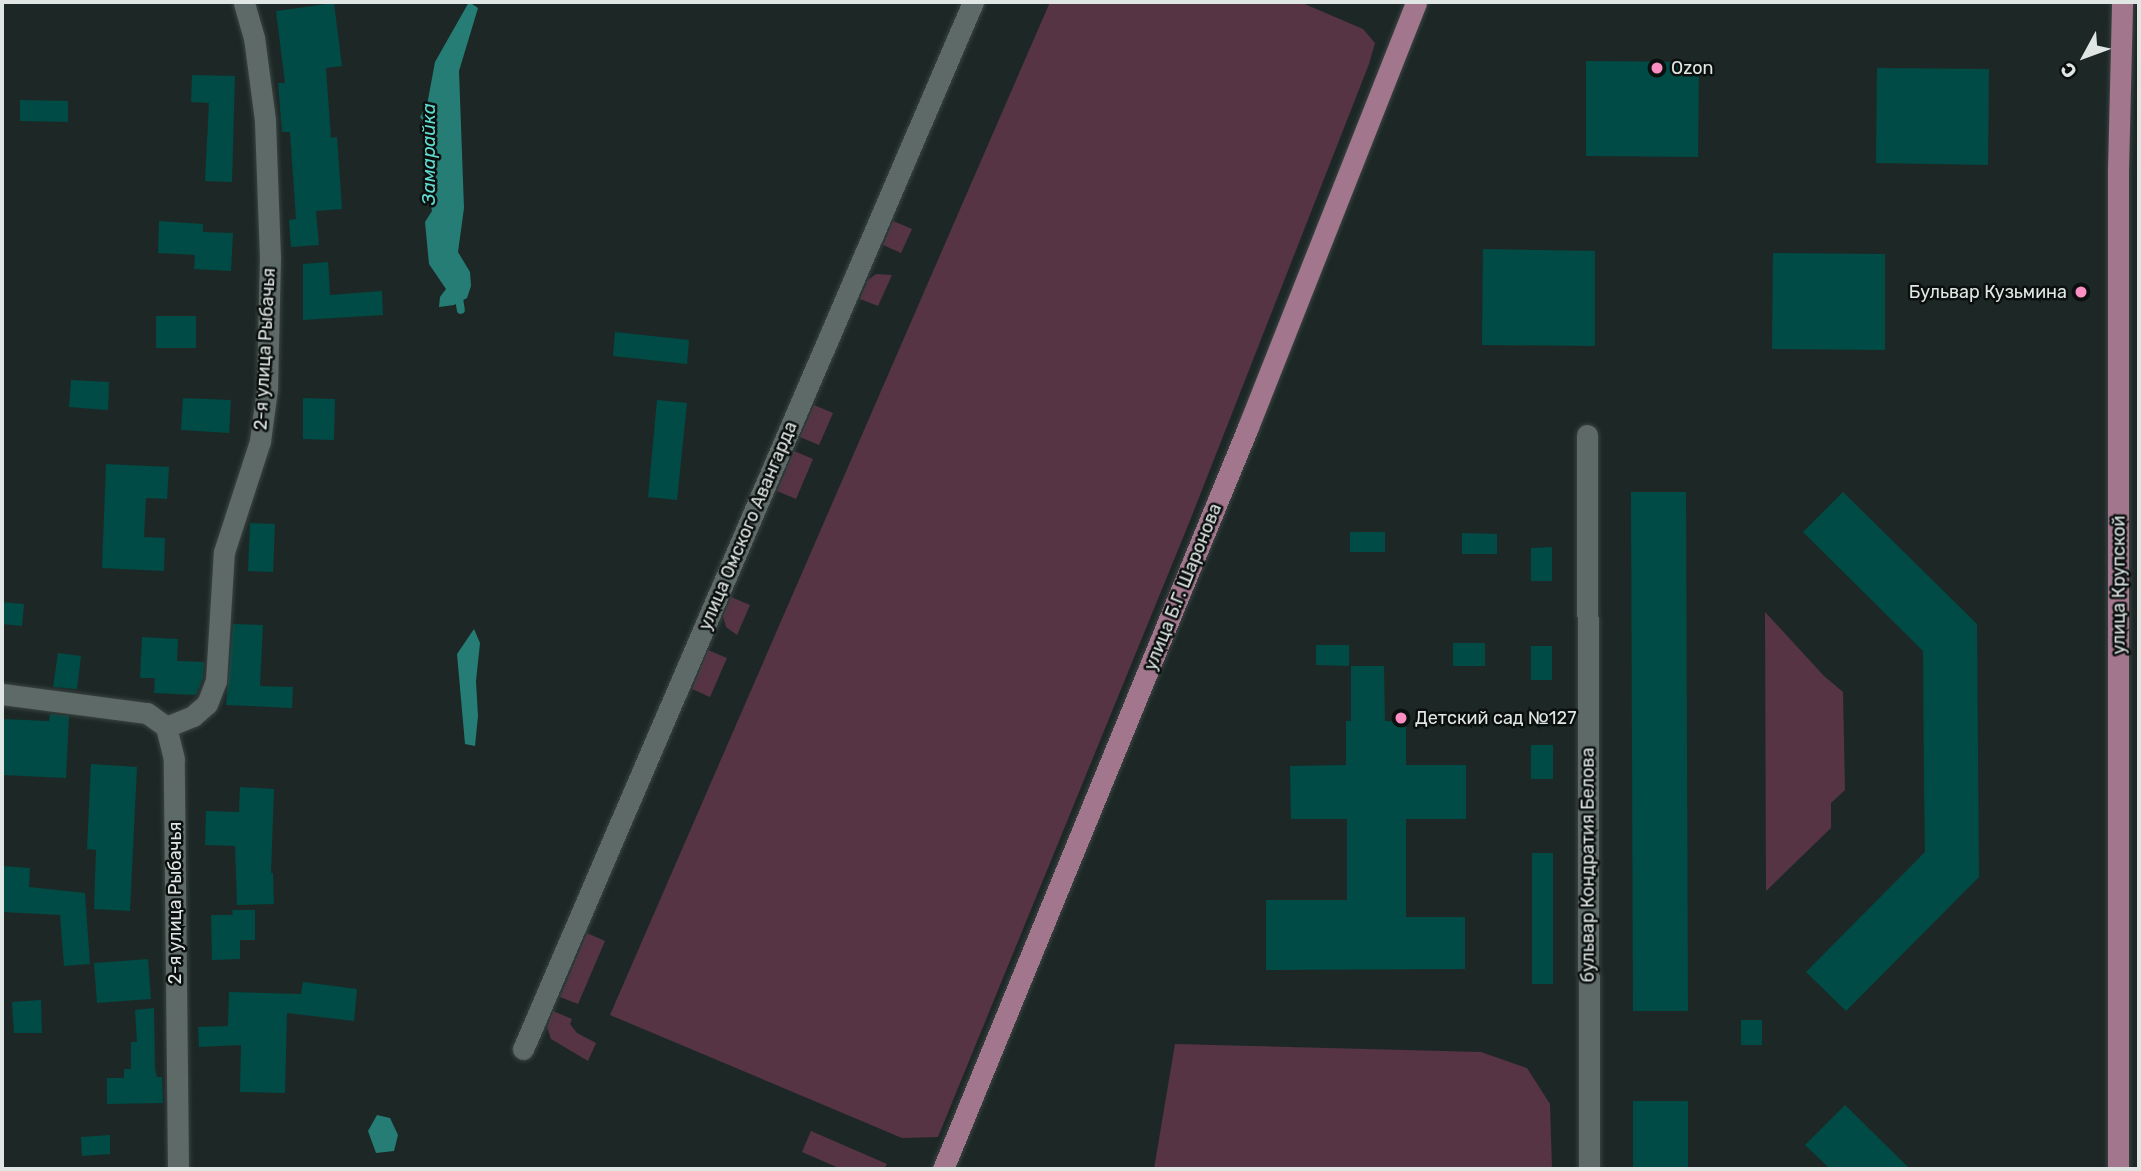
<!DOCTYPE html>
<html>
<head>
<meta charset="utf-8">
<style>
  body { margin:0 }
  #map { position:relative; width:2141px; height:1171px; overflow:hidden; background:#1d2826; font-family:Rubik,sans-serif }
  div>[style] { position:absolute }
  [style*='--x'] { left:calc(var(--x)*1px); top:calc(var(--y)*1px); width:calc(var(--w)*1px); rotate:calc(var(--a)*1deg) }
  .green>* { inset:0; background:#563444 }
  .water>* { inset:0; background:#257d75 }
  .stream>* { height:8px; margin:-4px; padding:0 4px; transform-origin:4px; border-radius:4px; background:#257d75 }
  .building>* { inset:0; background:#004b45 }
  .roads { filter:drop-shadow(0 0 2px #3b4442) drop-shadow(0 0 2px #3b4442) }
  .minor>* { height:21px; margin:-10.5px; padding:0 10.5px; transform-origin:10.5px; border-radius:10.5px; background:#5e6a68 }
  .major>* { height:21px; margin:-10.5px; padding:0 10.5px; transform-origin:10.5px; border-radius:10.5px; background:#a2768d }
  .dots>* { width:19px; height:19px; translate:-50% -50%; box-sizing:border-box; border:4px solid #0b100f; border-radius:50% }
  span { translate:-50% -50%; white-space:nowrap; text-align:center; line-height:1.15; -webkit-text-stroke:5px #0b100f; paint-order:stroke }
  .poi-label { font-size:18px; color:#dfe6e4 }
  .left { translate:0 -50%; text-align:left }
  .right { translate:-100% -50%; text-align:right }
  .street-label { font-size:18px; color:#dfe6e4 }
  .water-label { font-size:19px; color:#60dcd0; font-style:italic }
  .frame { position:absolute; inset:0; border:4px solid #dfe6e4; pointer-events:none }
  .north { position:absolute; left:2050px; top:21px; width:70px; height:70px; -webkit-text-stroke:5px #0b100f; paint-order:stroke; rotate:229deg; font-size:19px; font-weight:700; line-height:28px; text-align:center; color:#dfe6e4 }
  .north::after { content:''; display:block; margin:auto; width:24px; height:32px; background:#dfe6e4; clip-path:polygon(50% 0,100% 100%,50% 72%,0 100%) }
</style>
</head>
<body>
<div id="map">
  <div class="green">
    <i style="clip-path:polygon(1050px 2px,1300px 2px,1363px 29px,1375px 43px,1369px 64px,1189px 523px,938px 1137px,902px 1138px,610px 1015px)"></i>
    <i style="clip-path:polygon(893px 221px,912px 229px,901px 253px,883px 245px)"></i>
    <i style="clip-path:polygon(876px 274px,892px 275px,878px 306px,860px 299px,868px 280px)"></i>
    <i style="clip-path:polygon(814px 405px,833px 413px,819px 445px,800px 437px)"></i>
    <i style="clip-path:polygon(794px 451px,813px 459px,796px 499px,777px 491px)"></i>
    <i style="clip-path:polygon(731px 597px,750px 605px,737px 635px,726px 627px,723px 616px)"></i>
    <i style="clip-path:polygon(1765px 612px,1824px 676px,1843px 692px,1845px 790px,1831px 803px,1831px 828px,1766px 891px)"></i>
    <i style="clip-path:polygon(708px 650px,727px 658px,710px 697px,692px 689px)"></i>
    <i style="clip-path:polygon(587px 933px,605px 941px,578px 1004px,560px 997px)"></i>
    <i style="clip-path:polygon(553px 1011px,572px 1019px,570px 1024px,577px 1033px,596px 1043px,588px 1061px,551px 1039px,547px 1027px)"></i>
    <i style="clip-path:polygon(1175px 1044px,1481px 1052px,1527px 1068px,1550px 1104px,1552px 1169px,1154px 1169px)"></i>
    <i style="clip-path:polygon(811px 1131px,887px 1164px,884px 1169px,841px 1169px,802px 1152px)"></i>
  </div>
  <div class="water">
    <i style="clip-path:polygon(469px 2px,478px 8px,459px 71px,464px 208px,458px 252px,470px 272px,471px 286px,467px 298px,454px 305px,439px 307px,440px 297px,446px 289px,429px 264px,425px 222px,432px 211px,428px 191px,435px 165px,435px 137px,420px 117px,427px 105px,435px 62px)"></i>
    <i style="clip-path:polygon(474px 629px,480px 643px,476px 681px,478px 716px,475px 746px,465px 744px,457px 654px)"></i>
    <i style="clip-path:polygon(377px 1115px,390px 1118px,398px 1135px,394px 1151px,376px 1153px,368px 1131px)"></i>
  </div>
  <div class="stream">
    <i style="--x:458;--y:292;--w:18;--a:81"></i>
  </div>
  <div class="building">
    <i style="clip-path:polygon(334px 3px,342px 66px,326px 68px,331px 138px,337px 137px,342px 209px,316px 211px,319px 245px,291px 247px,289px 220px,296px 219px,290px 132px,282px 132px,278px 83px,285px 83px,276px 11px)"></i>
    <i style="clip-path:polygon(1586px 61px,1699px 62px,1698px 157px,1586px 156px)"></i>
    <i style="clip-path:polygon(1877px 68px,1989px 69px,1988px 165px,1876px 163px)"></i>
    <i style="clip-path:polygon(192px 75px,235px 76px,232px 182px,205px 181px,209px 103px,191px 102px)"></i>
    <i style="clip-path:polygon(20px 100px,68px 101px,68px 122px,20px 121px)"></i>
    <i style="clip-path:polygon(159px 221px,203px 224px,203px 232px,233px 233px,231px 271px,194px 269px,195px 255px,158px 253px)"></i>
    <i style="clip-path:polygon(1483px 249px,1595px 251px,1595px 346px,1482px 345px)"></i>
    <i style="clip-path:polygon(1773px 253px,1885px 254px,1885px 350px,1772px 349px)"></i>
    <i style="clip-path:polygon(328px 262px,330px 295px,382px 291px,383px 315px,303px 320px,303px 264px)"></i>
    <i style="clip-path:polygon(156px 316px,196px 316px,196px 348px,156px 348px)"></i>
    <i style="clip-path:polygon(615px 332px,689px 340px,687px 364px,613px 356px)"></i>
    <i style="clip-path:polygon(71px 380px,109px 382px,108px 410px,69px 407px)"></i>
    <i style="clip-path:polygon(183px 398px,231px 400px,229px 433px,181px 430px)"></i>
    <i style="clip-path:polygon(303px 398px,335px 399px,334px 440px,303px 439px)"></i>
    <i style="clip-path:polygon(657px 400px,687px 403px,677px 500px,648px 497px)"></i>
    <i style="clip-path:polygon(106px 464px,169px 467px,167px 499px,146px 498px,144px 537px,165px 538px,164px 571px,102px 568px)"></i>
    <i style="clip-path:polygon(1631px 492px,1686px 492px,1688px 1011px,1633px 1011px)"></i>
    <i style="clip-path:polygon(1843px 492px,1977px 624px,1979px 877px,1846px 1011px,1806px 972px,1925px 852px,1924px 786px,1923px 651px,1803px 532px)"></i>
    <i style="clip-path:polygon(250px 523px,275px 524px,273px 572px,248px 571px)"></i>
    <i style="clip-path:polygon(1350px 532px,1385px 532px,1385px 552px,1350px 552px)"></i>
    <i style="clip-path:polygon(1462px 533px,1497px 534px,1497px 554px,1462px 554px)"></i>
    <i style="clip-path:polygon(1552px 547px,1552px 581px,1531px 581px,1531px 548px)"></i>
    <i style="clip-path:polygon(2px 602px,24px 604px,22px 626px,2px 624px)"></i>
    <i style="clip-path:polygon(233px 624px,263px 625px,260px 686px,293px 687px,292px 708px,226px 705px)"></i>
    <i style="clip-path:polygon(142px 637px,178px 639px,177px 661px,204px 662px,203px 678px,196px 695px,154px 693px,155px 678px,140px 678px)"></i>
    <i style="clip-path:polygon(1453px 643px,1485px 643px,1485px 666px,1453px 666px)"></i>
    <i style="clip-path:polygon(1316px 645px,1349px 645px,1349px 666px,1316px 665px)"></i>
    <i style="clip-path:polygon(1531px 646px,1552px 646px,1552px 680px,1531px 680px)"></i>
    <i style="clip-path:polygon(58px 653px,81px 656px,77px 689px,53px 687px)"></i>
    <i style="clip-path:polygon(1351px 666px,1384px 666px,1385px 721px,1406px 722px,1406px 765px,1466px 765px,1466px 819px,1406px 819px,1406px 917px,1465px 917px,1465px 969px,1266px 970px,1266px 900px,1347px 900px,1347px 819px,1291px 819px,1290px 766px,1346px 765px,1346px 721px,1351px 721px)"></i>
    <i style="clip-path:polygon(50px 714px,69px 716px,66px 778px,2px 775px,2px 719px,49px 721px)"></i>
    <i style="clip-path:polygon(1531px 745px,1553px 745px,1553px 779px,1531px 779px)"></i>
    <i style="clip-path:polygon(91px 764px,137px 767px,130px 911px,94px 909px,96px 850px,87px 849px)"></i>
    <i style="clip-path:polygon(240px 787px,274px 789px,271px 873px,273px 873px,274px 904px,237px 905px,235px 846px,205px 845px,206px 811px,239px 812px)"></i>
    <i style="clip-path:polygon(1532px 853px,1553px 853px,1553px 984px,1532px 984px)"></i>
    <i style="clip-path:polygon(2px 866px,30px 868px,29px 887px,85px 893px,90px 964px,64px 966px,60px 915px,2px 912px)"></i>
    <i style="clip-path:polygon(232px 910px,255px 910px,255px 940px,240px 940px,240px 959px,212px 960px,211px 915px,233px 915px)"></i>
    <i style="clip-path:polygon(148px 959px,151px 999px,97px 1003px,94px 963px)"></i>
    <i style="clip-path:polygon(303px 982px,357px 989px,354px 1021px,287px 1013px,285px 1093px,240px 1092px,241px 1045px,199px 1047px,198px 1027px,228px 1026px,229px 992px,301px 994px)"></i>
    <i style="clip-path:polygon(41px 1000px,42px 1033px,14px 1033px,12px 1002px)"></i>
    <i style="clip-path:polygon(154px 1008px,155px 1069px,157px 1077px,162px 1077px,163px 1103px,107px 1104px,107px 1078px,124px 1078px,124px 1069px,131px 1069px,131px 1042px,137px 1042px,135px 1010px)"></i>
    <i style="clip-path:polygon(1741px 1020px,1762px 1020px,1762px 1045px,1741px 1045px)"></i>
    <i style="clip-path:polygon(1633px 1101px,1688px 1101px,1688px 1169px,1633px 1169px)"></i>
    <i style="clip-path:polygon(1845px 1105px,1910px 1169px,1830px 1169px,1805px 1145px)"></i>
    <i style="clip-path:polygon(110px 1135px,110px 1154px,82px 1156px,81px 1137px)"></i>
  </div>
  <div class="roads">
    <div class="minor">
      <i style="--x:1587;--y:435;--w:734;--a:89.84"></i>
      <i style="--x:2;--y:694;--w:146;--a:7.5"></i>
      <i style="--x:147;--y:713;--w:24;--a:36"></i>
      <i style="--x:523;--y:1049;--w:1140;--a:-66.74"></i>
      <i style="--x:178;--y:1169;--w:410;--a:-90.6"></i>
      <i style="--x:174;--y:759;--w:33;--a:-104"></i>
      <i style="--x:166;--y:727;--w:29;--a:-22"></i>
      <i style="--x:193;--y:716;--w:18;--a:-41"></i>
      <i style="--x:207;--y:704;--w:25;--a:-69"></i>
      <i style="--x:216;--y:681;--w:129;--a:-86.5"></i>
      <i style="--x:224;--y:552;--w:117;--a:-72"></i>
      <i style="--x:260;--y:441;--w:52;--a:-82.3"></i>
      <i style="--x:267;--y:389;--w:131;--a:-88.7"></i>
      <i style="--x:270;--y:258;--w:138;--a:-92.1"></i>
      <i style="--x:265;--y:120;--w:83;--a:-97.6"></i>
      <i style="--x:254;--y:38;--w:37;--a:-106"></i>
    </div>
    <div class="major">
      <i style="--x:943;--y:1169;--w:802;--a:-67.65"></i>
      <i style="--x:1248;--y:427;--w:457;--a:-68.4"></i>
      <i style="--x:2118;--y:1169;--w:999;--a:-90"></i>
      <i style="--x:2118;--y:170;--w:168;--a:-88.6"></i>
    </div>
  </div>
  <div class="dots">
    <i style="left:1657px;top:68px;background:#fb8fc4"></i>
    <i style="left:2081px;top:292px;background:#fb8fc4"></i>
    <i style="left:1401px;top:718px;background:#fb8fc4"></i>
  </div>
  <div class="poi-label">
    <span class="left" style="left:1671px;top:68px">Ozon</span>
    <span class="right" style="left:2067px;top:292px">Бульвар Кузьмина</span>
    <span class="left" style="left:1415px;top:718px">Детский сад №127</span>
  </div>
  <div class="street-label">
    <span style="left:265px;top:349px;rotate:-87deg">2-я улица Рыбачья</span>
    <span style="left:748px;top:526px;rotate:-67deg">улица Омского Авангарда</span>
    <span style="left:2119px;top:585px;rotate:-90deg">улица Крупской</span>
    <span style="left:1183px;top:587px;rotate:-68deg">улица Б.Г. Шаронова</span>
    <span style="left:1588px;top:865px;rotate:-90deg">бульвар Кондратия Белова</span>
    <span style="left:175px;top:903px;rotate:-90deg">2-я улица Рыбачья</span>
  </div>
  <div class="water-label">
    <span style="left:429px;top:154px;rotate:-90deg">Замарайка</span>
  </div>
  <div class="frame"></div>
  <div class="north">С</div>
</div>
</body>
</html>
